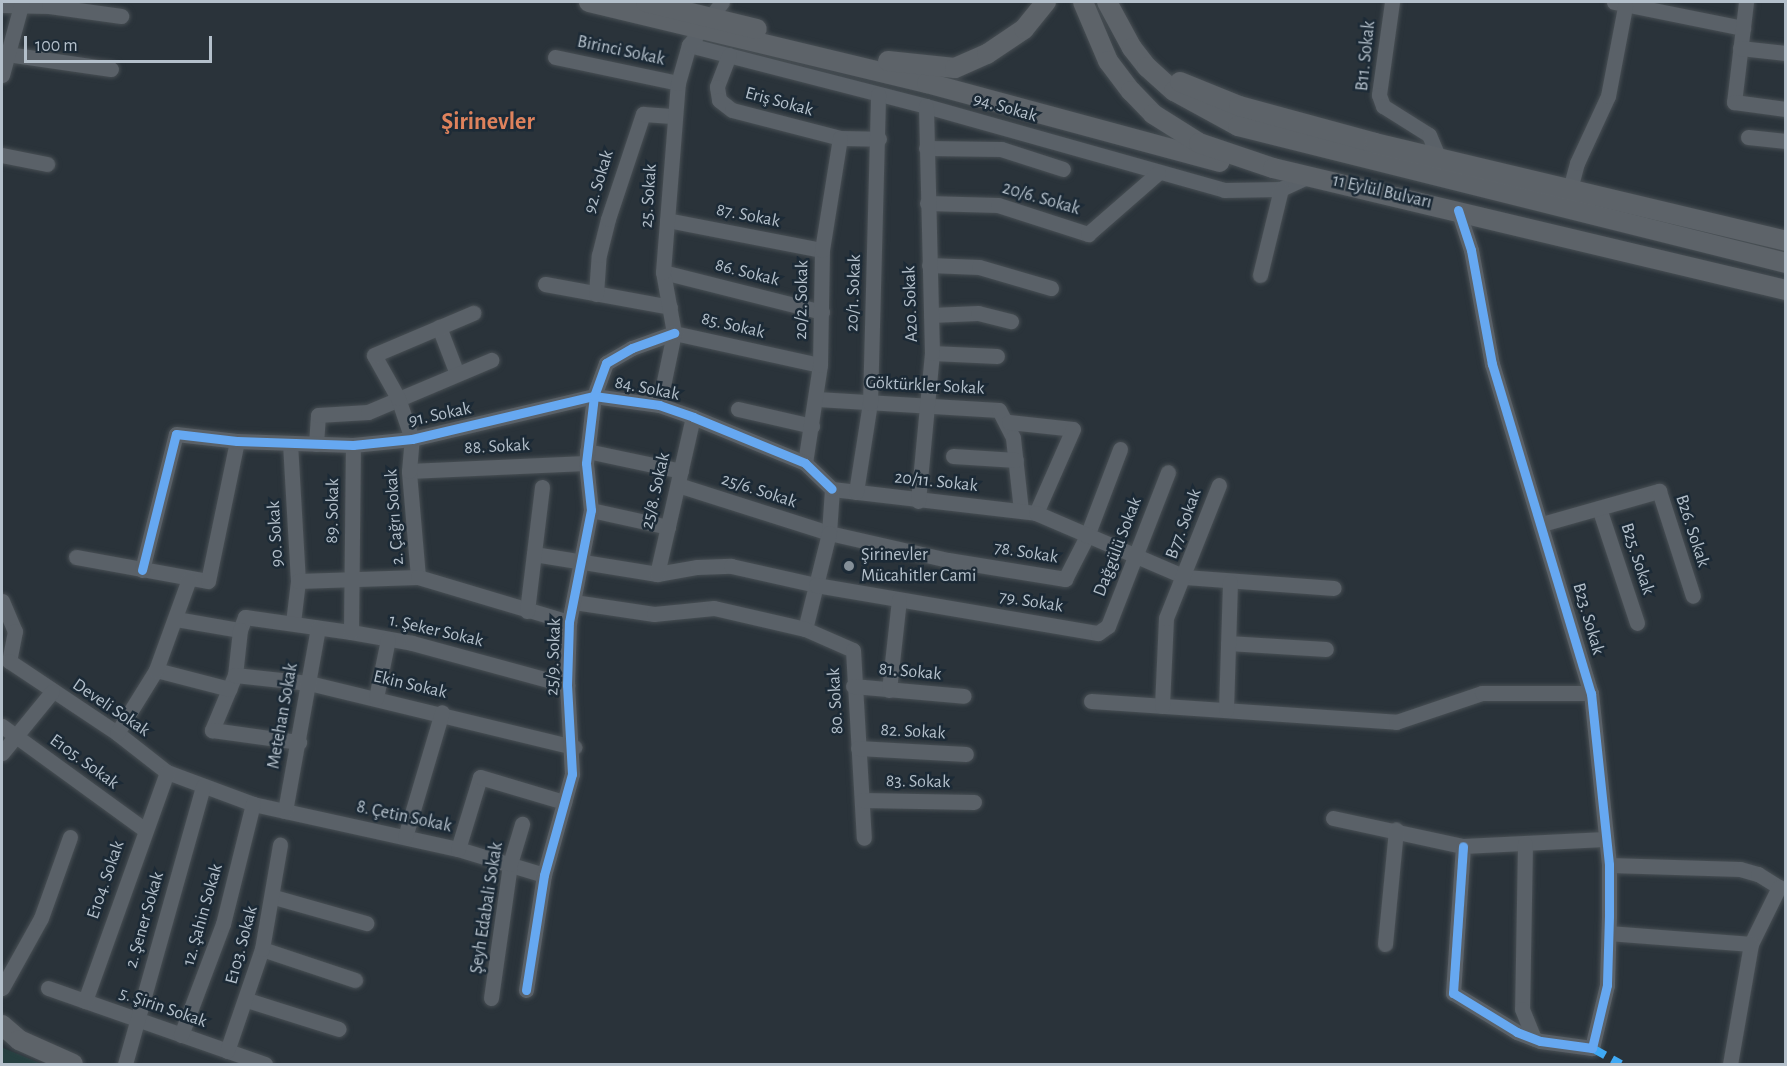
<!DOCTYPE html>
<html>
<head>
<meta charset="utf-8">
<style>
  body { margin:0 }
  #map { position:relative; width:1787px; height:1066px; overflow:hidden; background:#2a333a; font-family:"Alegreya Sans",sans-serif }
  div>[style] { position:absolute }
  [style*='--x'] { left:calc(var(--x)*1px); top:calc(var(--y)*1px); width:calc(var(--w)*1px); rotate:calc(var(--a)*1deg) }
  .green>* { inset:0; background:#264041 }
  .roads { filter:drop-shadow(0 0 2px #484f54) drop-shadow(0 0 2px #484f54) }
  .minor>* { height:15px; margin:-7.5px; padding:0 7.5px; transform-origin:7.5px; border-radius:7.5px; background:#5a6168 }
  .major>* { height:20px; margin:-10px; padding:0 10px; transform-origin:10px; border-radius:10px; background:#5d6369 }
  .quiet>* { height:8px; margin-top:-4px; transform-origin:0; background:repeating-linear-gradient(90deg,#3fa9f5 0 15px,transparent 0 23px) }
  .cycleway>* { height:9px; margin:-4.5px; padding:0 4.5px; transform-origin:4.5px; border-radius:4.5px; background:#66a8f1 }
  .dots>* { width:16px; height:16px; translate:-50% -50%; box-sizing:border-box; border:3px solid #1c2a36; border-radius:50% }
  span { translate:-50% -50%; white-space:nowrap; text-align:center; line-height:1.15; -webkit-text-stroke:5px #1c2a36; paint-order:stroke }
  .street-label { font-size:18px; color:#b4c0cb }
  .poi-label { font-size:18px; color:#b4c0cb }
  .left { translate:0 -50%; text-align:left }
  .district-label { font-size:24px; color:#de825c; font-weight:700 }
  .frame { position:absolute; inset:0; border:3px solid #b4c0cb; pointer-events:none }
  .scale { position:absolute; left:24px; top:36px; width:188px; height:27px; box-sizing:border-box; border:3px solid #b4c0cb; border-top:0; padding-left:8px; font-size:18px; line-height:21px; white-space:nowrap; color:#b4c0cb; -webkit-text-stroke:4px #1c2a36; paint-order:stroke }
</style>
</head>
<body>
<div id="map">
  <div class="green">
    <i style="clip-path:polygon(2px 1047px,3px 1048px,42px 1064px,2px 1064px)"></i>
  </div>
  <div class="roads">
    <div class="minor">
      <i style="--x:1392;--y:2;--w:94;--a:98"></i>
      <i style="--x:1379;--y:95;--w:12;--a:70"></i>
      <i style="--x:1383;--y:106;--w:54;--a:32.2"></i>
      <i style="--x:1429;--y:135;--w:26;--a:67"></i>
      <i style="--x:1614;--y:2;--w:132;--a:11.4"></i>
      <i style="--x:1746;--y:2;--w:101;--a:96.8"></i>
      <i style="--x:1734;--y:102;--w:52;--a:7.7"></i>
      <i style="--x:2;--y:5;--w:47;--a:1.2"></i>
      <i style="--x:49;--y:6;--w:73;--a:7.9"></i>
      <i style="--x:689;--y:45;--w:245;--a:14.4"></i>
      <i style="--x:926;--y:106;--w:310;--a:15.7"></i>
      <i style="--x:1224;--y:190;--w:57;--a:-1"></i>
      <i style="--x:1281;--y:189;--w:31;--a:-25"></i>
      <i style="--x:1740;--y:48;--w:46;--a:6.2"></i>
      <i style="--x:7;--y:54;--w:105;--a:8.2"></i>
      <i style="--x:729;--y:55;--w:34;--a:111"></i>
      <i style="--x:717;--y:87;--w:13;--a:81"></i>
      <i style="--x:719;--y:100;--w:16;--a:38"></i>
      <i style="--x:732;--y:110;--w:112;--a:14.5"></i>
      <i style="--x:840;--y:138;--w:39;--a:1"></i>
      <i style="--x:555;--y:57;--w:126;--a:11.9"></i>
      <i style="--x:2;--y:75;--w:76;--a:-74.7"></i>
      <i style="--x:1748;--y:137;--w:38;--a:6"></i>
      <i style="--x:926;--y:148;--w:75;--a:0.8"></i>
      <i style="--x:1001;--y:149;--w:65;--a:17.9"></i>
      <i style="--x:2;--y:155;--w:46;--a:11.3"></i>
      <i style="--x:1570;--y:189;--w:27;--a:-75"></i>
      <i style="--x:1577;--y:163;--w:74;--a:-65.2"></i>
      <i style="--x:1608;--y:96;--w:91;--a:-79.2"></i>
      <i style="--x:927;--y:203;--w:71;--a:1.6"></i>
      <i style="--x:998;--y:205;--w:95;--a:17.9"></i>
      <i style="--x:1088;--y:234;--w:93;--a:-41.1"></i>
      <i style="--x:1458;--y:210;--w:42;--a:72"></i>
      <i style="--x:1471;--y:250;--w:116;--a:79.6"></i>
      <i style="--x:1492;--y:364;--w:344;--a:73.3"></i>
      <i style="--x:1591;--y:693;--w:173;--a:84"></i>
      <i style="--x:1609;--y:865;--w:51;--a:90"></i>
      <i style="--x:1609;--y:916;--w:69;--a:91.7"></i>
      <i style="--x:1607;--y:985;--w:65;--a:103.4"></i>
      <i style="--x:1592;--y:1048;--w:52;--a:-172.3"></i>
      <i style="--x:1540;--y:1041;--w:25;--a:-159"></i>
      <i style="--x:1517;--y:1032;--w:75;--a:-148.6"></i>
      <i style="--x:1453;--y:993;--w:147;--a:-86.1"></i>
      <i style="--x:667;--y:220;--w:158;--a:11"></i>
      <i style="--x:929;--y:265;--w:50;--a:2.3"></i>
      <i style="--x:979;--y:267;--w:75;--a:16.3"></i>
      <i style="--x:663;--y:272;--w:164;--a:14.1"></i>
      <i style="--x:1260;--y:275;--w:89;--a:-76.3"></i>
      <i style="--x:545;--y:284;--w:127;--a:10.4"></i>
      <i style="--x:596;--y:294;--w:39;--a:-86"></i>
      <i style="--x:599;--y:255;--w:37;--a:-76"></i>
      <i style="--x:608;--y:219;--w:111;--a:-71.6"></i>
      <i style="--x:643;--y:114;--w:32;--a:4"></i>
      <i style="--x:931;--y:315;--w:47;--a:-2.4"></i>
      <i style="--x:978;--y:313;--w:34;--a:14"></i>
      <i style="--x:439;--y:327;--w:50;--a:69"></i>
      <i style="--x:674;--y:333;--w:149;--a:12.4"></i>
      <i style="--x:932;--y:353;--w:65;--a:2.6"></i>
      <i style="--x:817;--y:399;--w:182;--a:3.5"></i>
      <i style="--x:999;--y:410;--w:31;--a:63"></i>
      <i style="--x:1013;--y:438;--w:72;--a:83.7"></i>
      <i style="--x:659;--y:405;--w:74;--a:-78.2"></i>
      <i style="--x:674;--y:333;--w:62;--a:-100.2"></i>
      <i style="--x:663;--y:272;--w:190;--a:-85.5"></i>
      <i style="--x:678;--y:83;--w:40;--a:-74"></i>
      <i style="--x:689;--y:45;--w:54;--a:-52.5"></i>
      <i style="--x:738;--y:409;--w:76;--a:12.9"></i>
      <i style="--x:1009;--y:422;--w:64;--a:6.2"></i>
      <i style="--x:1073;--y:429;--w:92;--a:113.8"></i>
      <i style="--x:290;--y:443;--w:138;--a:86.7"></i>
      <i style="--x:298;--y:581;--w:42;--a:96.8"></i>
      <i style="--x:316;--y:444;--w:29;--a:-86"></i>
      <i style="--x:318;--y:415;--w:50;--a:-3.4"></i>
      <i style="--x:368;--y:412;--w:134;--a:-22.9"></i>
      <i style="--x:587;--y:451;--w:96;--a:12"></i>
      <i style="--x:953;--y:456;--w:63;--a:3.6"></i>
      <i style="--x:805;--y:463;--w:99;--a:-81.3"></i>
      <i style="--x:820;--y:365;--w:115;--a:-89"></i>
      <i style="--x:822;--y:250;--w:113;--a:-80.9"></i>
      <i style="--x:409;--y:471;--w:177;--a:-2.6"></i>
      <i style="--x:678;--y:485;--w:158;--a:17.6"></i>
      <i style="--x:829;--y:533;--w:122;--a:12.8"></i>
      <i style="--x:948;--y:560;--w:119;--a:9.2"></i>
      <i style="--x:1065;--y:579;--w:48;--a:-62.9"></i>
      <i style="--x:1087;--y:536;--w:93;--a:-69.2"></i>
      <i style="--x:832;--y:489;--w:205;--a:6.7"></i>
      <i style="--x:1036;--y:513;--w:162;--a:23.2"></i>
      <i style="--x:1185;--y:577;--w:149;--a:4.2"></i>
      <i style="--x:832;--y:489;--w:44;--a:93.9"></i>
      <i style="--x:829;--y:533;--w:99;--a:104"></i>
      <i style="--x:805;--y:629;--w:52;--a:23.6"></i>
      <i style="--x:853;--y:650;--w:188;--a:86.7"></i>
      <i style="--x:856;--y:492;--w:90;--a:-81.1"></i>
      <i style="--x:870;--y:403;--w:309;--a:-88.5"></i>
      <i style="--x:918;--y:501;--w:149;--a:-84.6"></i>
      <i style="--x:932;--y:353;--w:247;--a:-91.4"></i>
      <i style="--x:1599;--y:508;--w:121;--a:71.7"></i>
      <i style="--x:591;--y:510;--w:79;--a:12.4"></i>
      <i style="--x:1542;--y:524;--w:122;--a:-15.8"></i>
      <i style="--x:1659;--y:491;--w:110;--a:72.1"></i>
      <i style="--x:534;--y:554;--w:125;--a:9.2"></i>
      <i style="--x:657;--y:574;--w:41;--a:-9.9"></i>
      <i style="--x:697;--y:567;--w:34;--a:-2"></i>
      <i style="--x:731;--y:566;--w:87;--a:12.6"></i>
      <i style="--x:816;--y:585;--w:286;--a:9.7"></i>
      <i style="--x:1098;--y:633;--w:12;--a:-35"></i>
      <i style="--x:1108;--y:626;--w:165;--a:-68.7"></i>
      <i style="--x:76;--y:557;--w:134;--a:10.3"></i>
      <i style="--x:208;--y:581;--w:143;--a:-78.3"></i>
      <i style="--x:142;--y:570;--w:140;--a:-76"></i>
      <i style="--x:176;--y:434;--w:61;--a:6.5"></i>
      <i style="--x:237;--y:441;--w:116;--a:2"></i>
      <i style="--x:353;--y:445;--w:59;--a:-5.8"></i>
      <i style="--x:412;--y:439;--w:187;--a:-13.3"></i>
      <i style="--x:594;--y:396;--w:66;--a:7.9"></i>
      <i style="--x:659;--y:405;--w:36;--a:19"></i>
      <i style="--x:693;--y:417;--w:121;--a:22.3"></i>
      <i style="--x:805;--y:463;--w:37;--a:44"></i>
      <i style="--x:657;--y:574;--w:161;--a:-77.1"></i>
      <i style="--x:418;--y:577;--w:106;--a:-94.9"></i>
      <i style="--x:409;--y:471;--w:32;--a:-85"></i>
      <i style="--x:412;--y:439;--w:43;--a:-108.9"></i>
      <i style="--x:398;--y:398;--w:49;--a:-119.2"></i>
      <i style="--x:374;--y:355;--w:108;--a:-23"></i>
      <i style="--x:298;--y:581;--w:120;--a:-1.9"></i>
      <i style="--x:418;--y:577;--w:158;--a:16.6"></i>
      <i style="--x:2;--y:601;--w:33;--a:67"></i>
      <i style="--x:15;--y:631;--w:31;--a:101"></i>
      <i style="--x:9;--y:661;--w:130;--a:33.7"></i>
      <i style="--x:117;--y:733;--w:63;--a:38"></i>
      <i style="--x:167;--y:772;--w:92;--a:20.4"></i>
      <i style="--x:253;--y:804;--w:210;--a:12.4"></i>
      <i style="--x:458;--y:849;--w:90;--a:16.8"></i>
      <i style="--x:574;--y:602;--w:81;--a:8.5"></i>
      <i style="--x:654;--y:614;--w:60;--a:-5.7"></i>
      <i style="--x:714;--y:608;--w:93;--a:13"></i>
      <i style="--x:527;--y:611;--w:125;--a:-83.1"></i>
      <i style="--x:176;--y:619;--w:65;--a:9.8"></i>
      <i style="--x:240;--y:630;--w:14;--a:-69"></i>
      <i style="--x:245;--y:617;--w:107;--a:8.1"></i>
      <i style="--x:351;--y:632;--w:62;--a:10.2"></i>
      <i style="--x:412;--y:643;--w:161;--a:15.2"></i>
      <i style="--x:240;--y:630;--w:45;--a:96.3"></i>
      <i style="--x:235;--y:675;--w:60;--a:112.7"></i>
      <i style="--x:212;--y:730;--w:88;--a:7.9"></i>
      <i style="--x:351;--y:632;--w:187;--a:-89.4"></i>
      <i style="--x:1228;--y:643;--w:98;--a:3.5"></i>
      <i style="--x:156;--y:670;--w:76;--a:14.4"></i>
      <i style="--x:235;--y:675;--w:74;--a:6.2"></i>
      <i style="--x:309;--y:683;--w:273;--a:13.6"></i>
      <i style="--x:853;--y:686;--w:111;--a:5.1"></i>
      <i style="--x:889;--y:690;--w:91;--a:-83.7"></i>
      <i style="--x:376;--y:698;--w:60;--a:-78.5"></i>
      <i style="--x:1091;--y:701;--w:306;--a:3.9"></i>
      <i style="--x:1396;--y:722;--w:91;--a:-18.6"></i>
      <i style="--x:1482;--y:693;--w:109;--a:0"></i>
      <i style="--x:1162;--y:706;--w:88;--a:-87.4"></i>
      <i style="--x:1166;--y:618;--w:143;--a:-68.3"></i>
      <i style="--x:1226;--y:710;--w:128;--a:-88.2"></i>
      <i style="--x:2;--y:726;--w:175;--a:36"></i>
      <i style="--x:117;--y:733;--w:74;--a:-58.2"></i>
      <i style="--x:156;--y:670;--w:97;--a:-70.1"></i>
      <i style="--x:858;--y:748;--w:108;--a:3.2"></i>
      <i style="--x:2;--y:753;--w:79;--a:-50.7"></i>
      <i style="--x:862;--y:800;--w:112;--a:1"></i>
      <i style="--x:285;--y:811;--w:186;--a:-79.8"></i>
      <i style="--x:1333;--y:818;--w:133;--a:12.2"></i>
      <i style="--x:1463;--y:846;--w:142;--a:-2.8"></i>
      <i style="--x:405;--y:837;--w:130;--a:-73.5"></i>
      <i style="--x:1525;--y:844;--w:165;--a:91"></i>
      <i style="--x:1522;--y:1009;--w:32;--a:68"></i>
      <i style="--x:458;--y:849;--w:75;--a:-73"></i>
      <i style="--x:480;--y:777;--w:88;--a:16.6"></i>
      <i style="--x:1609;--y:865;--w:131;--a:1.7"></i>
      <i style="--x:1740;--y:869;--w:19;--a:16"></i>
      <i style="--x:1758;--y:874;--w:25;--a:32"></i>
      <i style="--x:1779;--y:887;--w:64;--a:116.2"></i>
      <i style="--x:1751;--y:944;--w:122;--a:99.9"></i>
      <i style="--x:274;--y:897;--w:96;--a:15.8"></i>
      <i style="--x:1609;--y:933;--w:142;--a:4.4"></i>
      <i style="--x:1385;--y:944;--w:115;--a:-84.5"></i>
      <i style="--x:262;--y:949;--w:98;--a:18.4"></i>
      <i style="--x:2;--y:988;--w:80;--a:-60.9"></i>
      <i style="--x:41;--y:918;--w:86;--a:-70.3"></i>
      <i style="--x:48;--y:988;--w:230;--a:19.3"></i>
      <i style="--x:526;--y:990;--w:116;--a:-81.1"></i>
      <i style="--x:544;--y:875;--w:105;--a:-74.5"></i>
      <i style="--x:572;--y:774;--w:89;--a:-93.2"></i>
      <i style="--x:567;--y:685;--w:63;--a:-88.2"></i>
      <i style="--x:569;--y:622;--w:114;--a:-78.9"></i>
      <i style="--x:591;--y:510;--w:47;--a:-96.1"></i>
      <i style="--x:586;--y:463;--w:67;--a:-83.2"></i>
      <i style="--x:594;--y:396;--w:35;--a:-70"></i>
      <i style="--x:606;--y:363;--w:30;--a:-30"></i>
      <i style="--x:632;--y:348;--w:45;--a:-19.7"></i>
      <i style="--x:491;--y:998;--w:135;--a:-81.9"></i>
      <i style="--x:510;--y:864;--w:42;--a:-73.3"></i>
      <i style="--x:247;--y:1000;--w:96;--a:17.5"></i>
      <i style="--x:85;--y:1001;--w:243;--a:-70.3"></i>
      <i style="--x:181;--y:1035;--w:119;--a:-69.3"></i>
      <i style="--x:223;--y:924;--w:124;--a:-76"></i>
      <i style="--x:227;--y:1051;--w:108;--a:-71.1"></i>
      <i style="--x:262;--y:949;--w:106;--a:-80.2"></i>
      <i style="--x:125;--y:1064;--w:289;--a:-74.3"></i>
    </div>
    <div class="major">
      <i style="--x:589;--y:2;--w:348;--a:13.5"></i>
      <i style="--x:927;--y:83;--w:303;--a:15.1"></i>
      <i style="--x:646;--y:2;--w:114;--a:13.7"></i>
      <i style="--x:1083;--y:2;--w:64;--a:67"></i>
      <i style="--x:1108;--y:61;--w:38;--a:53"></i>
      <i style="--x:1131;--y:91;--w:32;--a:46"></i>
      <i style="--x:1153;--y:114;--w:54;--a:32.2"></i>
      <i style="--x:1199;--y:143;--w:78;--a:18.7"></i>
      <i style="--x:1273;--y:168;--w:527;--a:13.38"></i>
      <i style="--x:1107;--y:2;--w:52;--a:61.5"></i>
      <i style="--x:1132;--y:48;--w:24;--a:52"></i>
      <i style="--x:1147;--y:67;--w:36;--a:42"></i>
      <i style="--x:1174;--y:91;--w:73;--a:28.7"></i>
      <i style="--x:1238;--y:126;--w:565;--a:14.04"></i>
      <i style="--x:888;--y:61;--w:67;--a:6"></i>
      <i style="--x:955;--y:68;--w:35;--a:-24"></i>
      <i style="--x:987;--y:54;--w:45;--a:-34"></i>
      <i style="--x:1024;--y:29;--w:35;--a:-51"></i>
      <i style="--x:1180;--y:82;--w:64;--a:22.1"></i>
      <i style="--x:1239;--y:106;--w:141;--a:15.2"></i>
      <i style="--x:1375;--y:143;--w:423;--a:13.4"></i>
      <i style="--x:2;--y:1025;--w:23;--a:41"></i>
      <i style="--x:19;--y:1040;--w:59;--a:24"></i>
    </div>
  </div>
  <div class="quiet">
    <i style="--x:1592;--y:1048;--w:33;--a:29"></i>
  </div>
  <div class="cycleway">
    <i style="--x:1458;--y:210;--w:42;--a:72"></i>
    <i style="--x:1471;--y:250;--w:116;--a:79.6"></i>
    <i style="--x:1492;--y:364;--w:344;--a:73.3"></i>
    <i style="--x:1591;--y:693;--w:173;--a:84"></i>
    <i style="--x:1609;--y:865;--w:51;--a:90"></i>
    <i style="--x:1609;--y:916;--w:69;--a:91.7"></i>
    <i style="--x:1607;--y:985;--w:65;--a:103.4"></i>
    <i style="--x:1592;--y:1048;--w:52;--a:-172.3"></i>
    <i style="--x:1540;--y:1041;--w:25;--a:-159"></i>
    <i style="--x:1517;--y:1032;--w:75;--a:-148.6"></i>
    <i style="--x:1453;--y:993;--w:147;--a:-86.1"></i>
    <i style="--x:142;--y:570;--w:140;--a:-76"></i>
    <i style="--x:176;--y:434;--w:61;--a:6.5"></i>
    <i style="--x:237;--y:441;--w:116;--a:2"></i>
    <i style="--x:353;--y:445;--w:59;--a:-5.8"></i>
    <i style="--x:412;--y:439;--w:187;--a:-13.3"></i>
    <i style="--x:594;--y:396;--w:66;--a:7.9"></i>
    <i style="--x:659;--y:405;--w:36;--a:19"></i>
    <i style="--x:693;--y:417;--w:121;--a:22.3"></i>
    <i style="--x:805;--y:463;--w:37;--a:44"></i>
    <i style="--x:526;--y:990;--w:116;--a:-81.1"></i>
    <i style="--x:544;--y:875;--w:105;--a:-74.5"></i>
    <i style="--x:572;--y:774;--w:89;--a:-93.2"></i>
    <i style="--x:567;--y:685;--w:63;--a:-88.2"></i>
    <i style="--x:569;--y:622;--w:114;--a:-78.9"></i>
    <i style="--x:591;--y:510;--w:47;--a:-96.1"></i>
    <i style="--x:586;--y:463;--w:67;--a:-83.2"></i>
    <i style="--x:594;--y:396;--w:35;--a:-70"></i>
    <i style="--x:606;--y:363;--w:30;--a:-30"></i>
    <i style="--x:632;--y:348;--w:45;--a:-19.7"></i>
  </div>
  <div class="dots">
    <i style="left:849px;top:566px;background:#848f98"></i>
  </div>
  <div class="street-label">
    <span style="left:621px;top:51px;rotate:12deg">Birinci Sokak</span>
    <span style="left:1366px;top:56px;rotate:-84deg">B11. Sokak</span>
    <span style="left:779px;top:102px;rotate:15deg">Eriş Sokak</span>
    <span style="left:1005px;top:108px;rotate:16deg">94. Sokak</span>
    <span style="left:599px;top:182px;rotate:-73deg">92. Sokak</span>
    <span style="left:1382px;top:192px;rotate:13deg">11 Eylül Bulvarı</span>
    <span style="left:649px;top:196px;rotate:-86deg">25. Sokak</span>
    <span style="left:1041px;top:199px;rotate:16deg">20/6. Sokak</span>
    <span style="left:748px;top:216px;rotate:11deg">87. Sokak</span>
    <span style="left:747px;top:273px;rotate:14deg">86. Sokak</span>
    <span style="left:854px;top:293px;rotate:-88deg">20/1. Sokak</span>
    <span style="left:802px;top:300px;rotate:-89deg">20/2. Sokak</span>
    <span style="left:911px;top:304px;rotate:-92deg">A20. Sokak</span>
    <span style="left:733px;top:326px;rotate:13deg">85. Sokak</span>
    <span style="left:925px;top:386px;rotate:3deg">Göktürkler Sokak</span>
    <span style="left:647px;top:389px;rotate:11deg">84. Sokak</span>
    <span style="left:440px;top:415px;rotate:-12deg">91. Sokak</span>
    <span style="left:497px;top:447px;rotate:-3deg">88. Sokak</span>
    <span style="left:936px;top:482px;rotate:6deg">20/11. Sokak</span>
    <span style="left:656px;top:491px;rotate:-77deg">25/8. Sokak</span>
    <span style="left:759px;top:491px;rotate:18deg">25/6. Sokak</span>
    <span style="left:333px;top:511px;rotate:-89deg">89. Sokak</span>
    <span style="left:395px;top:517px;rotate:-94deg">2. Çağrı Sokak</span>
    <span style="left:1184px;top:524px;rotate:-70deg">B77. Sokak</span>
    <span style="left:1692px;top:531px;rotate:72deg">B26. Sokak</span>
    <span style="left:276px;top:534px;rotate:-93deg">90. Sokak</span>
    <span style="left:1118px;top:547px;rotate:-69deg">Dağgülü Sokak</span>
    <span style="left:1026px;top:553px;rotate:9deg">78. Sokak</span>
    <span style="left:1637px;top:559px;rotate:72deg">B25. Sokak</span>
    <span style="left:1031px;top:602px;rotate:9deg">79. Sokak</span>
    <span style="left:1588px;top:619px;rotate:74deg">B23. Sokak</span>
    <span style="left:436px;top:631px;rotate:13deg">1. Şeker Sokak</span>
    <span style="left:554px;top:657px;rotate:-88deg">25/9. Sokak</span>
    <span style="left:910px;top:672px;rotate:5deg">81. Sokak</span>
    <span style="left:410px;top:685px;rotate:13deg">Ekin Sokak</span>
    <span style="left:836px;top:701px;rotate:-93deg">80. Sokak</span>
    <span style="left:111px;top:708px;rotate:34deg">Develi Sokak</span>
    <span style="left:283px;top:716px;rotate:-80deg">Metehan Sokak</span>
    <span style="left:913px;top:732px;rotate:3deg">82. Sokak</span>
    <span style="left:84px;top:762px;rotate:36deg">E105. Sokak</span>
    <span style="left:918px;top:782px;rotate:1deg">83. Sokak</span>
    <span style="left:404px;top:817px;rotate:12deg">8. Çetin Sokak</span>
    <span style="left:106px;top:880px;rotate:-71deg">E104. Sokak</span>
    <span style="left:487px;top:908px;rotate:-81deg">Şeyh Edabali Sokak</span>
    <span style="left:203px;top:915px;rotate:-74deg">12. Şahin Sokak</span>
    <span style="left:145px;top:920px;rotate:-74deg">2. Şener Sokak</span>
    <span style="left:242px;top:945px;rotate:-75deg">E103. Sokak</span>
    <span style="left:163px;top:1008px;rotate:19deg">5. Şirin Sokak</span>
  </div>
  <div class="poi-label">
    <span class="left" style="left:861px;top:566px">Şirinevler<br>Mücahitler Cami</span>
  </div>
  <div class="district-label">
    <span style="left:488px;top:123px">Şirinevler</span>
  </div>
  <div class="frame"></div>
  <div class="scale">100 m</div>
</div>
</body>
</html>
